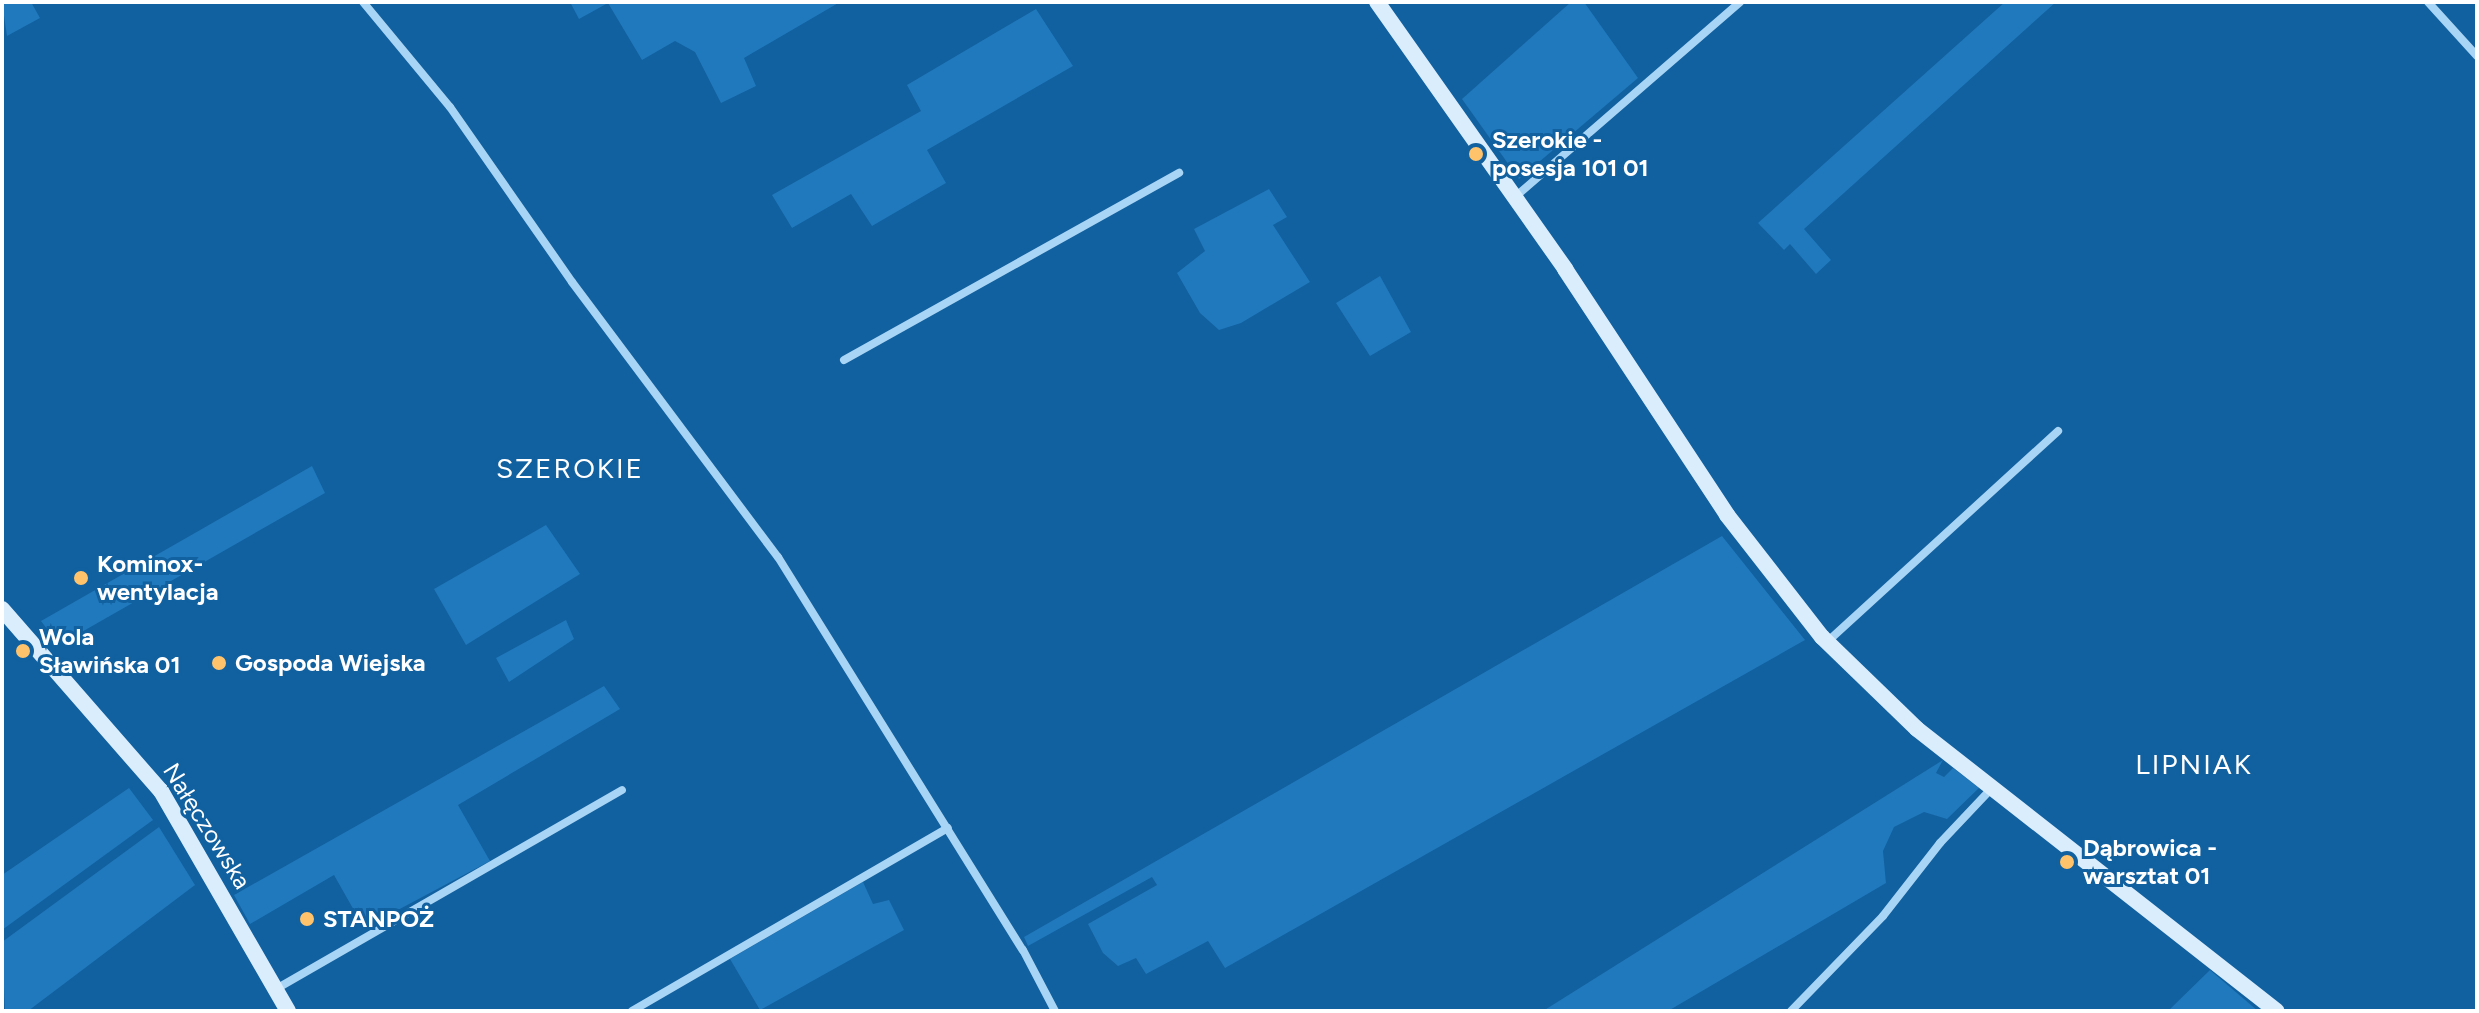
<!DOCTYPE html>
<html>
<head>
<meta charset="utf-8">
<style>
  body { margin:0 }
  #map { position:relative; width:2479px; height:1013px; overflow:hidden; background:#11609f; font-family:Figtree,sans-serif }
  div>[style] { position:absolute }
  [style*='--x'] { left:calc(var(--x)*1px); top:calc(var(--y)*1px); width:calc(var(--w)*1px); rotate:calc(var(--a)*1deg) }
  .green>* { inset:0; background:#2079bc }
  .street>* { height:8px; margin:-4px; padding:0 4px; transform-origin:4px; border-radius:4px; background:#a8d4f5 }
  .secondary>* { height:16px; margin:-8px; padding:0 8px; transform-origin:8px; border-radius:8px; background:#d9edfd }
  .dots>* { width:22px; height:22px; translate:-50% -50%; box-sizing:border-box; border:4px solid #11609f; border-radius:50% }
  span { translate:-50% -50%; white-space:nowrap; text-align:center; line-height:1.15; -webkit-text-stroke:6px #11609f; paint-order:stroke }
  .poi-label { font-size:24px; color:#fff; font-weight:700 }
  .left { translate:0 -50%; text-align:left }
  .street-label { font-size:24px; color:#fff }
  .quarter-label { font-size:28px; color:#fff; letter-spacing:2px }
  .frame { position:absolute; inset:0; border:4px solid #fff; pointer-events:none }
</style>
</head>
<body>
<div id="map">
  <div class="green">
    <i style="clip-path:polygon(2px 2px,31px 2px,40px 18px,7px 36px)"></i>
    <i style="clip-path:polygon(570px 2px,840px 2px,744px 58px,756px 86px,721px 103px,695px 52px,675px 41px,642px 60px,608px 3px,579px 19px)"></i>
    <i style="clip-path:polygon(1571px 2px,1584px 2px,1638px 78px,1519px 179px,1462px 99px)"></i>
    <i style="clip-path:polygon(2005px 2px,2056px 2px,1804px 229px,1831px 260px,1816px 274px,1790px 244px,1784px 250px,1758px 223px)"></i>
    <i style="clip-path:polygon(1036px 9px,1073px 66px,927px 150px,946px 183px,872px 226px,851px 194px,792px 228px,772px 195px,921px 111px,907px 85px)"></i>
    <i style="clip-path:polygon(1269px 189px,1287px 217px,1273px 225px,1310px 282px,1241px 323px,1219px 330px,1200px 313px,1177px 273px,1205px 251px,1194px 229px)"></i>
    <i style="clip-path:polygon(1380px 276px,1411px 332px,1370px 356px,1336px 303px)"></i>
    <i style="clip-path:polygon(312px 466px,325px 493px,59px 645px,41px 621px)"></i>
    <i style="clip-path:polygon(546px 525px,580px 574px,466px 645px,434px 589px)"></i>
    <i style="clip-path:polygon(1722px 536px,1805px 640px,1225px 968px,1208px 941px,1146px 974px,1136px 958px,1118px 966px,1103px 953px,1088px 924px,1157px 885px,1152px 877px,1028px 946px,1024px 937px)"></i>
    <i style="clip-path:polygon(566px 620px,574px 639px,509px 682px,496px 658px)"></i>
    <i style="clip-path:polygon(604px 686px,620px 709px,458px 805px,490px 861px,364px 928px,334px 875px,250px 924px,234px 895px)"></i>
    <i style="clip-path:polygon(1943px 760px,1936px 773px,1944px 777px,1953px 768px,1979px 788px,1947px 819px,1924px 812px,1894px 827px,1883px 851px,1886px 883px,1668px 1011px,1543px 1011px)"></i>
    <i style="clip-path:polygon(129px 788px,153px 820px,2px 930px,2px 875px)"></i>
    <i style="clip-path:polygon(159px 827px,195px 885px,28px 1011px,5px 1011px,2px 942px)"></i>
    <i style="clip-path:polygon(863px 882px,873px 904px,889px 900px,904px 930px,760px 1010px,730px 959px)"></i>
    <i style="clip-path:polygon(2210px 970px,2258px 1011px,2168px 1011px)"></i>
  </div>
  <div class="street">
    <i style="--x:363;--y:2;--w:136;--a:50.4"></i>
    <i style="--x:450;--y:107;--w:213;--a:55.1"></i>
    <i style="--x:572;--y:282;--w:344;--a:53.2"></i>
    <i style="--x:778;--y:557;--w:463;--a:58.1"></i>
    <i style="--x:1023;--y:950;--w:69;--a:62.3"></i>
    <i style="--x:2428;--y:2;--w:73;--a:47.8"></i>
    <i style="--x:1515;--y:197;--w:298;--a:-40.9"></i>
    <i style="--x:844;--y:360;--w:384;--a:-29.2"></i>
    <i style="--x:1827;--y:642;--w:313;--a:-42.4"></i>
    <i style="--x:276;--y:989;--w:399;--a:-29.9"></i>
    <i style="--x:632;--y:1011;--w:365;--a:-30.1"></i>
    <i style="--x:1791;--y:1011;--w:132;--a:-45.9"></i>
    <i style="--x:1883;--y:916;--w:93;--a:-52"></i>
    <i style="--x:1940;--y:843;--w:76;--a:-46.6"></i>
  </div>
  <div class="secondary">
    <i style="--x:1377;--y:2;--w:327;--a:54.8"></i>
    <i style="--x:1565;--y:269;--w:295;--a:56.6"></i>
    <i style="--x:1727;--y:515;--w:155;--a:52.1"></i>
    <i style="--x:1822;--y:637;--w:132;--a:44.1"></i>
    <i style="--x:1917;--y:729;--w:457;--a:38.1"></i>
    <i style="--x:2;--y:609;--w:242;--a:48.9"></i>
    <i style="--x:161;--y:791;--w:254;--a:60"></i>
  </div>
  <div class="dots">
    <i style="left:1476px;top:154px;background:#ffc36c"></i>
    <i style="left:81px;top:578px;background:#ffc36c"></i>
    <i style="left:23px;top:651px;background:#ffc36c"></i>
    <i style="left:219px;top:663px;background:#ffc36c"></i>
    <i style="left:2067px;top:862px;background:#ffc36c"></i>
    <i style="left:307px;top:919px;background:#ffc36c"></i>
  </div>
  <div class="poi-label">
    <span class="left" style="left:1492px;top:154px">Szerokie -<br>posesja 101 01</span>
    <span class="left" style="left:97px;top:578px">Kominox-<br>wentylacja</span>
    <span class="left" style="left:39px;top:651px">Wola<br>Sławińska 01</span>
    <span class="left" style="left:235px;top:663px">Gospoda Wiejska</span>
    <span class="left" style="left:2083px;top:862px">Dąbrowica -<br>warsztat 01</span>
    <span class="left" style="left:323px;top:919px">STANPOŻ</span>
  </div>
  <div class="street-label">
    <span style="left:207px;top:826px;rotate:58deg">Nałęczowska</span>
  </div>
  <div class="quarter-label">
    <span style="left:570px;top:468px">SZEROKIE</span>
    <span style="left:2194px;top:764px">LIPNIAK</span>
  </div>
  <div class="frame"></div>
</div>
</body>
</html>
